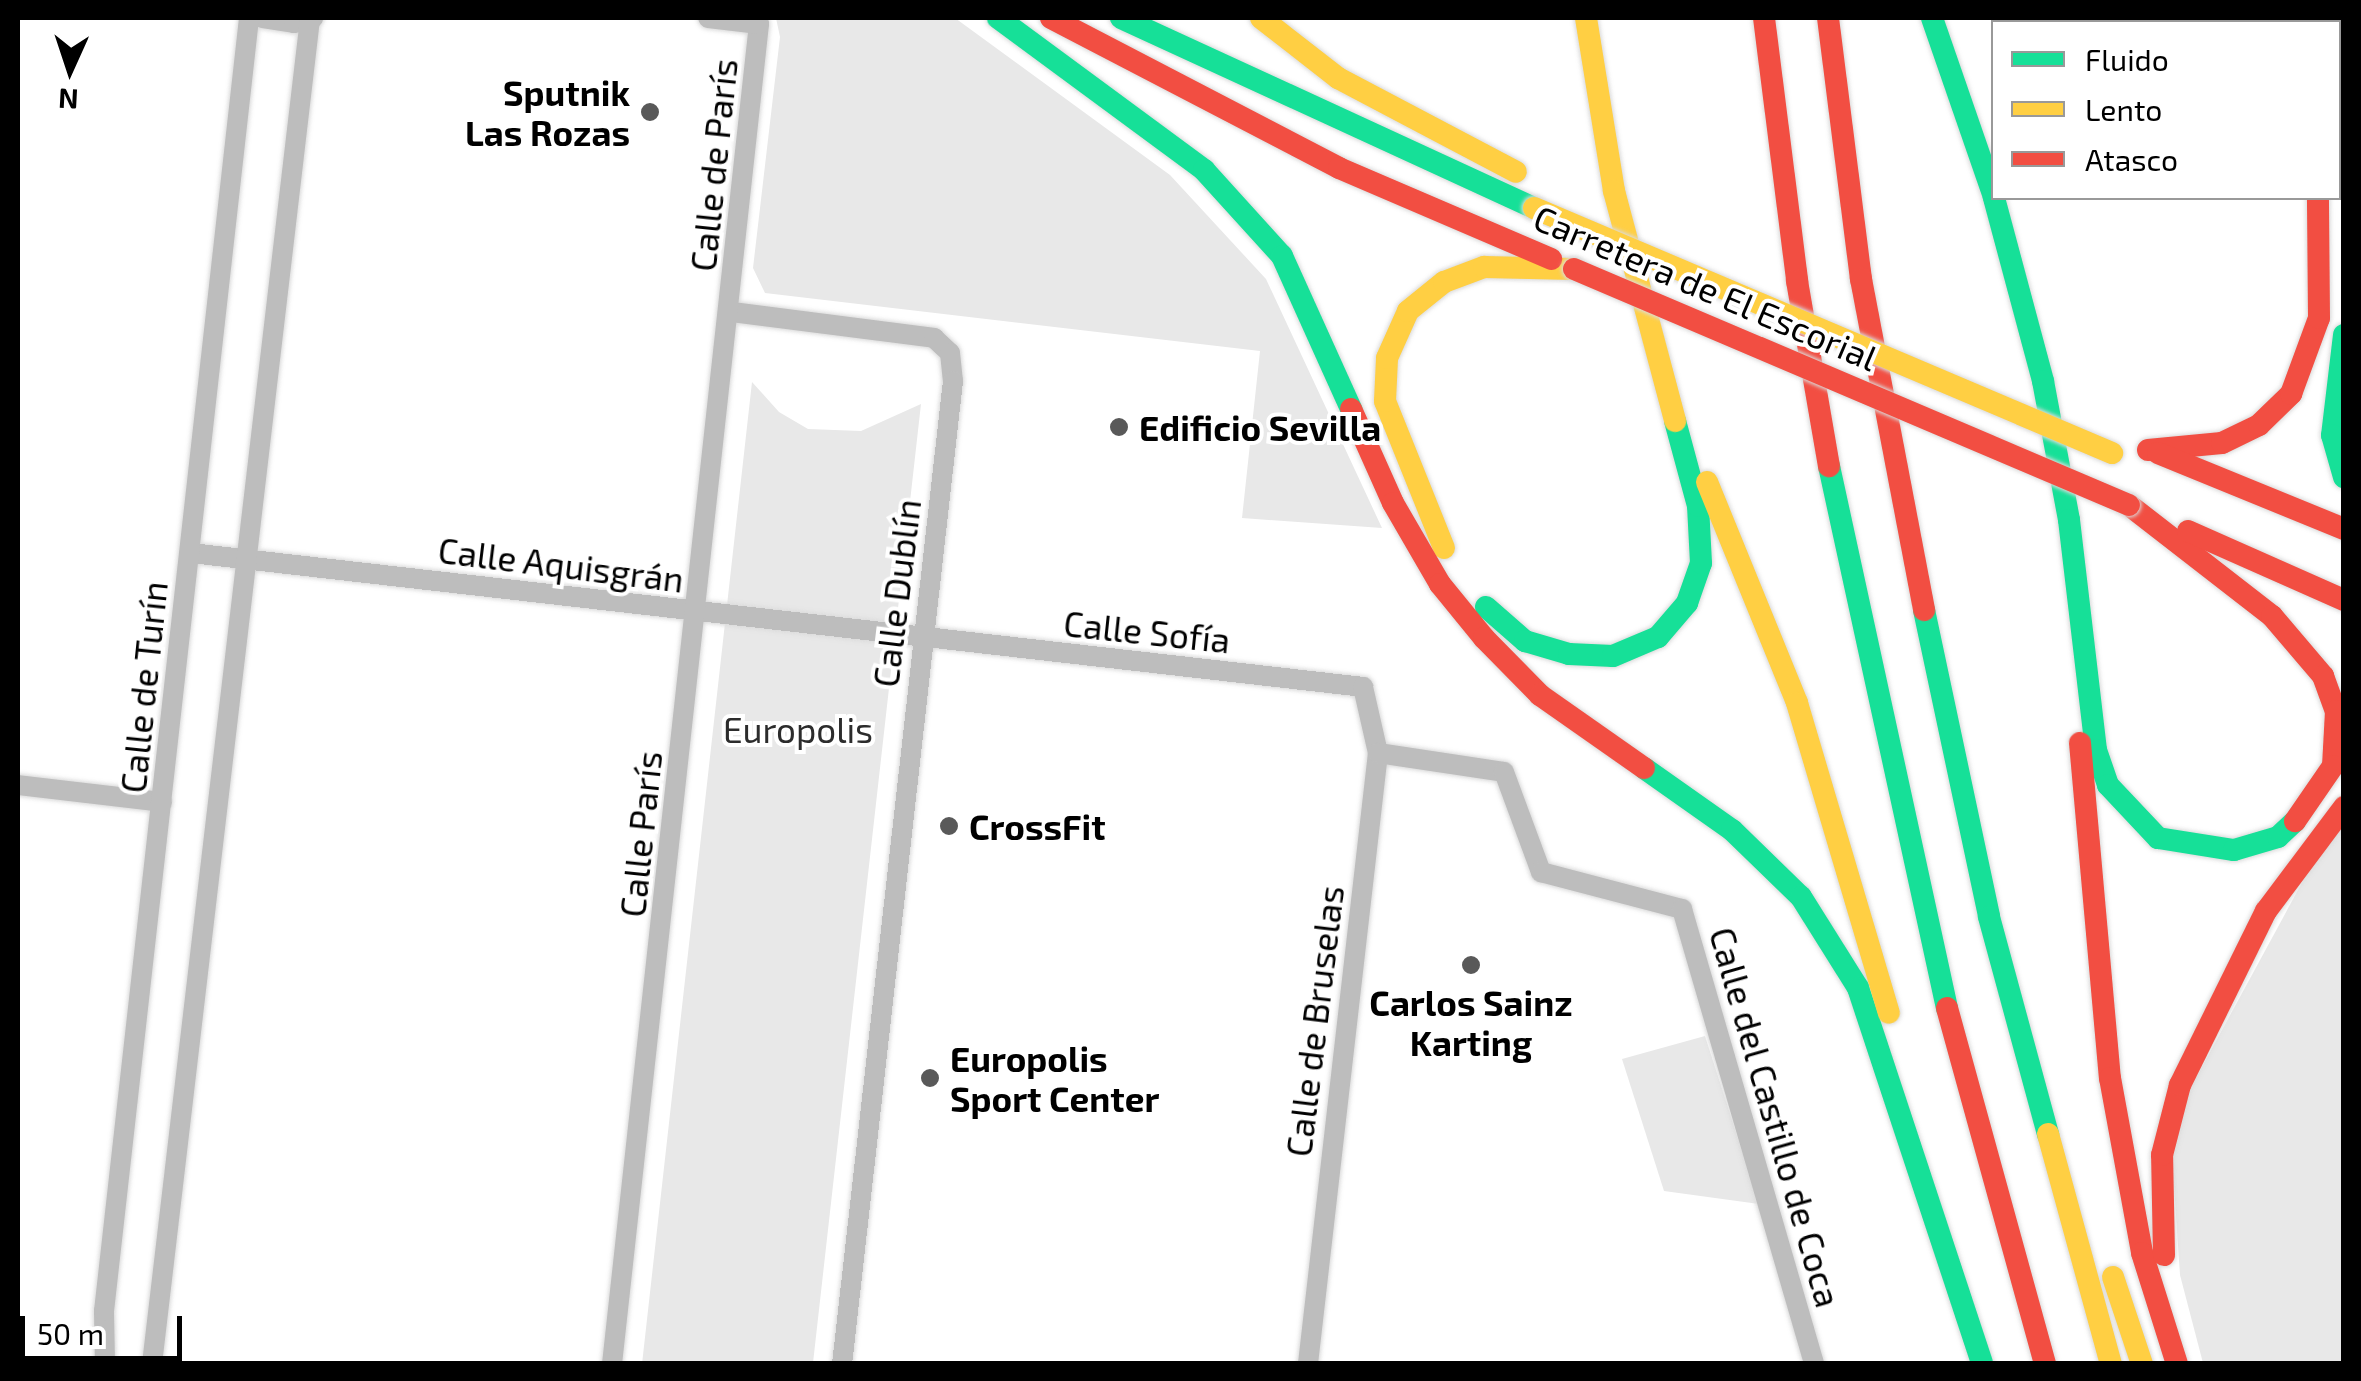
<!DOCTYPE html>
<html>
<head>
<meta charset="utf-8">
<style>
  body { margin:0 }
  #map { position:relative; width:2361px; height:1381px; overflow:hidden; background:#fff; font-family:"Exo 2",sans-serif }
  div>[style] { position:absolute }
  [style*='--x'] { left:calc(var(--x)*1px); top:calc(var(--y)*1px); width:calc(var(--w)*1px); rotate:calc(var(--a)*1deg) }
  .green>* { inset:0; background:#e8e8e8 }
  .roads { filter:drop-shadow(0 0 2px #dbdbdb) drop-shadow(0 0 2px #dbdbdb) }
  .street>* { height:20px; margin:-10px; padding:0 10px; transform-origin:10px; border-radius:10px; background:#bdbdbd }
  .fast>* { height:22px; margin:-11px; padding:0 11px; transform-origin:11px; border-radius:11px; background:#16e098 }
  .slow>* { height:22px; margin:-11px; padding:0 11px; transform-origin:11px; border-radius:11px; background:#ffcf43 }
  .jam>* { height:22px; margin:-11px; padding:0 11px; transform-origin:11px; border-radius:11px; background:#f24e42 }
  .bridges { filter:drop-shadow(0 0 2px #dbdbdb) drop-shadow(0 0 2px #dbdbdb) }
  .slow-bridge>* { height:22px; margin:-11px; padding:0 11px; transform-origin:11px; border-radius:11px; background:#ffcf43 }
  .jam-bridge>* { height:22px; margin:-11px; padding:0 11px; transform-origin:11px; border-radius:11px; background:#f24e42 }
  .dots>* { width:28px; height:28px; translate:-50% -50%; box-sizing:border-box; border:5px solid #fff; border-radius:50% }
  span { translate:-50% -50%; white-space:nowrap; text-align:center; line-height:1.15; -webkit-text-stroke:8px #fff; paint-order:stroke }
  .poi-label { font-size:35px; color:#000; font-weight:700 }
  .right { translate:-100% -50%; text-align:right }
  .left { translate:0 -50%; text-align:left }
  .street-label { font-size:35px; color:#000 }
  .park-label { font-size:35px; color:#2c2c2c }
  .frame { position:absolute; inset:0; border:20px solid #000; pointer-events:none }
  .legend { position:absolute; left:1991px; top:20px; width:350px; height:180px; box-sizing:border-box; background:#fff; border:2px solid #999; margin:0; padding:12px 18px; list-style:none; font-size:30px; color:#000 }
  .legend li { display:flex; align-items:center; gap:20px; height:50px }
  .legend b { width:50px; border:2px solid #999 }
  .north { position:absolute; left:20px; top:20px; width:100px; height:100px; -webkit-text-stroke:8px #fff; paint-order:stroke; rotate:183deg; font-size:28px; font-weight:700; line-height:40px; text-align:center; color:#000 }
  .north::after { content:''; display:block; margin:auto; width:35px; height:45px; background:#000; clip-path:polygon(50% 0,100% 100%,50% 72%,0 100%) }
  .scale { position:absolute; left:20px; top:1316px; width:162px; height:45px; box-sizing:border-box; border:5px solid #000; border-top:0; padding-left:12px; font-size:30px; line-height:35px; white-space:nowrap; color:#000; -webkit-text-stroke:8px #fff; paint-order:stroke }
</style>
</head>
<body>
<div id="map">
  <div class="green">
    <i style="clip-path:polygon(776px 18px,955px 18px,1170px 175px,1266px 279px,1382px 528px,1242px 518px,1260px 351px,765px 293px,753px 268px,780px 37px)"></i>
    <i style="clip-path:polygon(752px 382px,779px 412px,808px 429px,861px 431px,921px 404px,813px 1363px,642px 1364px)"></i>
    <i style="clip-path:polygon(2343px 807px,2343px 1363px,2203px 1363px,2180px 1275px,2170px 1126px)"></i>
    <i style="clip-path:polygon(1705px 1036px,1759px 1204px,1664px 1191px,1622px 1059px)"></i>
  </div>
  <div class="roads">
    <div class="street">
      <i style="--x:263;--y:18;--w:31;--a:9"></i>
      <i style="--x:294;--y:23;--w:20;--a:-15"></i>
      <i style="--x:732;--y:312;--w:204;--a:7.3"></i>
      <i style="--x:934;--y:338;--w:22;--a:43"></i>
      <i style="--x:950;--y:353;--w:28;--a:84"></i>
      <i style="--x:953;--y:381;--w:989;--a:96.44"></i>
      <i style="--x:191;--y:553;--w:1180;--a:6.52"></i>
      <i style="--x:1363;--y:687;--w:68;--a:77.2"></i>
      <i style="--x:1378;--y:753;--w:615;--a:96.54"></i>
      <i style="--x:1378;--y:753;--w:127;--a:8.6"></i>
      <i style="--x:1504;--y:772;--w:107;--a:69.7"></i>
      <i style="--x:1541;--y:872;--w:146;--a:14.7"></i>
      <i style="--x:1682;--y:909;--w:474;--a:73.8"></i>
      <i style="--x:18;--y:785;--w:145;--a:6.7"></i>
      <i style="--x:105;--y:1364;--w:53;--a:-91.1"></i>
      <i style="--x:104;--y:1311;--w:1301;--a:-83.6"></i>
      <i style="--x:152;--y:1364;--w:1354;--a:-83.3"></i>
      <i style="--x:612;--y:1364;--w:1348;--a:-83.74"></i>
      <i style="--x:759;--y:24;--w:51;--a:-173.3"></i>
    </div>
    <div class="fast">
      <i style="--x:998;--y:18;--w:256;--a:36.4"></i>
      <i style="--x:1204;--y:170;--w:116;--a:47.8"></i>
      <i style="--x:1282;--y:256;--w:168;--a:65.7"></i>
      <i style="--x:1121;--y:18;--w:455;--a:24.7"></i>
      <i style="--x:1932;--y:18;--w:189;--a:70.9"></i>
      <i style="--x:2261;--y:18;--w:5;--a:53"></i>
      <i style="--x:1994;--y:198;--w:189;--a:75"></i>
      <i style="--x:2043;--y:381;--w:141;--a:79.4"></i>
      <i style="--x:2069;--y:520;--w:232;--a:83.3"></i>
      <i style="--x:2096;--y:750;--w:37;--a:71"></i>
      <i style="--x:2108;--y:785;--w:73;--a:46.7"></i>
      <i style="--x:2158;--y:838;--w:77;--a:9"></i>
      <i style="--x:2234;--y:850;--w:46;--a:-16.5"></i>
      <i style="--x:2278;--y:837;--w:23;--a:-43"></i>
      <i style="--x:2344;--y:335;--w:101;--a:96.8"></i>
      <i style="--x:2332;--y:435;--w:44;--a:74.1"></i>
      <i style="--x:1829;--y:466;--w:555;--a:77.72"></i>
      <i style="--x:1486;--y:607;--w:52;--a:41.1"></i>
      <i style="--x:1525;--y:641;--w:46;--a:16.5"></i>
      <i style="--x:1569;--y:654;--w:44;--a:2.6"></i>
      <i style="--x:1613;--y:656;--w:49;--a:-22.9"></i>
      <i style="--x:1658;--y:637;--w:45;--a:-49.5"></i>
      <i style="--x:1687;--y:603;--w:42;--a:-70.7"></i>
      <i style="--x:1701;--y:563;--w:57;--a:-93"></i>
      <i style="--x:1698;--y:506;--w:88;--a:-105.1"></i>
      <i style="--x:1924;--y:610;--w:314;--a:78"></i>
      <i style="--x:1989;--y:917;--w:225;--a:74.8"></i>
      <i style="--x:1644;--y:768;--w:108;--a:35.2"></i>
      <i style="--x:1732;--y:830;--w:96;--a:44.2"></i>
      <i style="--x:1801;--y:897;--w:107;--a:57.9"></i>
      <i style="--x:1858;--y:988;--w:394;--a:71.7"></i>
    </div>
    <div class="slow">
      <i style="--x:1261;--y:18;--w:98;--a:37.9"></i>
      <i style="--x:1338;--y:78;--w:201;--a:27.8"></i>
      <i style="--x:1586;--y:18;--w:175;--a:80.8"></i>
      <i style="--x:1614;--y:191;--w:238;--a:75.1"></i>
      <i style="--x:2338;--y:150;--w:31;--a:79"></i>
      <i style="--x:1707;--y:482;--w:239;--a:67.8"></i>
      <i style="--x:1797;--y:703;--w:323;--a:73.5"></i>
      <i style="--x:1444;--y:548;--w:158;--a:-111.9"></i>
      <i style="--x:1385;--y:401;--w:43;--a:-87.3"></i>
      <i style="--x:1387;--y:358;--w:51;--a:-65.9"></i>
      <i style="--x:1408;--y:311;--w:46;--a:-38.9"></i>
      <i style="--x:1444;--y:282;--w:43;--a:-20.6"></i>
      <i style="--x:1484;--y:267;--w:90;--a:1.3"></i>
      <i style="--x:2048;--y:1134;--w:238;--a:74.7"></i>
      <i style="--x:2113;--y:1277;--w:92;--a:71.6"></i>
    </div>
    <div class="jam">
      <i style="--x:1051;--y:18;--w:325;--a:27.5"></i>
      <i style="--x:1339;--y:168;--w:231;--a:23.2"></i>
      <i style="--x:1764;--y:18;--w:265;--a:82.8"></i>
      <i style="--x:1797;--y:281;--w:188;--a:80.2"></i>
      <i style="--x:1828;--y:18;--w:263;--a:82.8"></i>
      <i style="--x:1861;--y:279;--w:337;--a:79.2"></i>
      <i style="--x:2294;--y:18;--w:5;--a:53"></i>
      <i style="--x:1351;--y:409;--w:103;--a:65.9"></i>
      <i style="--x:1393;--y:503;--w:94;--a:59.9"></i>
      <i style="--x:1440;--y:584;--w:70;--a:50.8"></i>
      <i style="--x:1484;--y:638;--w:80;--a:45.5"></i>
      <i style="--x:1540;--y:695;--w:127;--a:35.1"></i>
      <i style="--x:2148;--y:450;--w:74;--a:-5.4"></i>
      <i style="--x:2222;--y:443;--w:41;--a:-25.9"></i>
      <i style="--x:2259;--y:425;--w:45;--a:-44.1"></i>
      <i style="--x:2291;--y:394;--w:81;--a:-69.8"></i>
      <i style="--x:2319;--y:318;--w:120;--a:-90.5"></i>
      <i style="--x:2158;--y:453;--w:201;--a:22.2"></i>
      <i style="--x:2129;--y:505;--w:181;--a:37.8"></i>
      <i style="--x:2272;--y:616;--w:79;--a:49.6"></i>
      <i style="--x:2323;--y:676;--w:37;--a:70"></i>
      <i style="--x:2336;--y:711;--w:55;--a:93.1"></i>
      <i style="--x:2333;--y:766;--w:67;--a:124.6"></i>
      <i style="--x:2188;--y:531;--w:171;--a:23.9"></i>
      <i style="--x:2080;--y:743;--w:336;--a:84.9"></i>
      <i style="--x:2110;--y:1078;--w:178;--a:79.6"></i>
      <i style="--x:2142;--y:1253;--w:116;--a:72.5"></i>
      <i style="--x:1947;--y:1008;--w:369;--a:74.6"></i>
      <i style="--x:2164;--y:1255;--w:100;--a:-91.1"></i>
      <i style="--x:2162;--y:1155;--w:72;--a:-75.6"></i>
      <i style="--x:2180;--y:1085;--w:194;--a:-63.7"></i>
      <i style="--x:2266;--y:911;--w:130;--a:-53.1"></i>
    </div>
  </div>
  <div class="bridges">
    <div class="slow-bridge">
      <i style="--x:1534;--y:208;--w:628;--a:22.97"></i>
    </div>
    <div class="jam-bridge">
      <i style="--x:1574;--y:269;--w:603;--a:23.04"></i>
    </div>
  </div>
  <div class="dots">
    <i style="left:650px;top:112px;background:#595959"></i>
    <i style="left:1119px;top:427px;background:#595959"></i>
    <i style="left:949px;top:826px;background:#595959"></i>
    <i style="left:1471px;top:965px;background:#595959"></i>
    <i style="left:930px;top:1078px;background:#595959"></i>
  </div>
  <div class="poi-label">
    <span class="right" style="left:630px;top:112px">Sputnik<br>Las Rozas</span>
    <span class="left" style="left:1139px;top:427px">Edificio Sevilla</span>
    <span class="left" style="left:969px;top:826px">CrossFit</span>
    <span style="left:1471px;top:1022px">Carlos Sainz<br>Karting</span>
    <span class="left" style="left:950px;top:1078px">Europolis<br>Sport Center</span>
  </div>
  <div class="street-label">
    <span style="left:713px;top:165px;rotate:-84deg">Calle de París</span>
    <span style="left:1706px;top:287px;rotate:23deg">Carretera de El Escorial</span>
    <span style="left:561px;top:564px;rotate:7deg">Calle Aquisgrán</span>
    <span style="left:896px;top:593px;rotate:-83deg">Calle Dublín</span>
    <span style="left:1147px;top:631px;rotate:6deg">Calle Sofía</span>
    <span style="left:143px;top:687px;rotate:-84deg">Calle de Turín</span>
    <span style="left:640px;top:834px;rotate:-84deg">Calle París</span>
    <span style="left:1314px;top:1021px;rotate:-83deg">Calle de Bruselas</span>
    <span style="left:1776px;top:1117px;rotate:74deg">Calle del Castillo de Coca</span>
  </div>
  <div class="park-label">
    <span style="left:798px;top:729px">Europolis</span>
  </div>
  <div class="frame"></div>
  <ul class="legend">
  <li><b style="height:12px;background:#16e098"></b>Fluido</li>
  <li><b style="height:12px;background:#ffcf43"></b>Lento</li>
  <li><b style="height:12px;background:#f24e42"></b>Atasco</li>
  </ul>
  <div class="north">N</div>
  <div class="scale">50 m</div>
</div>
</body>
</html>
